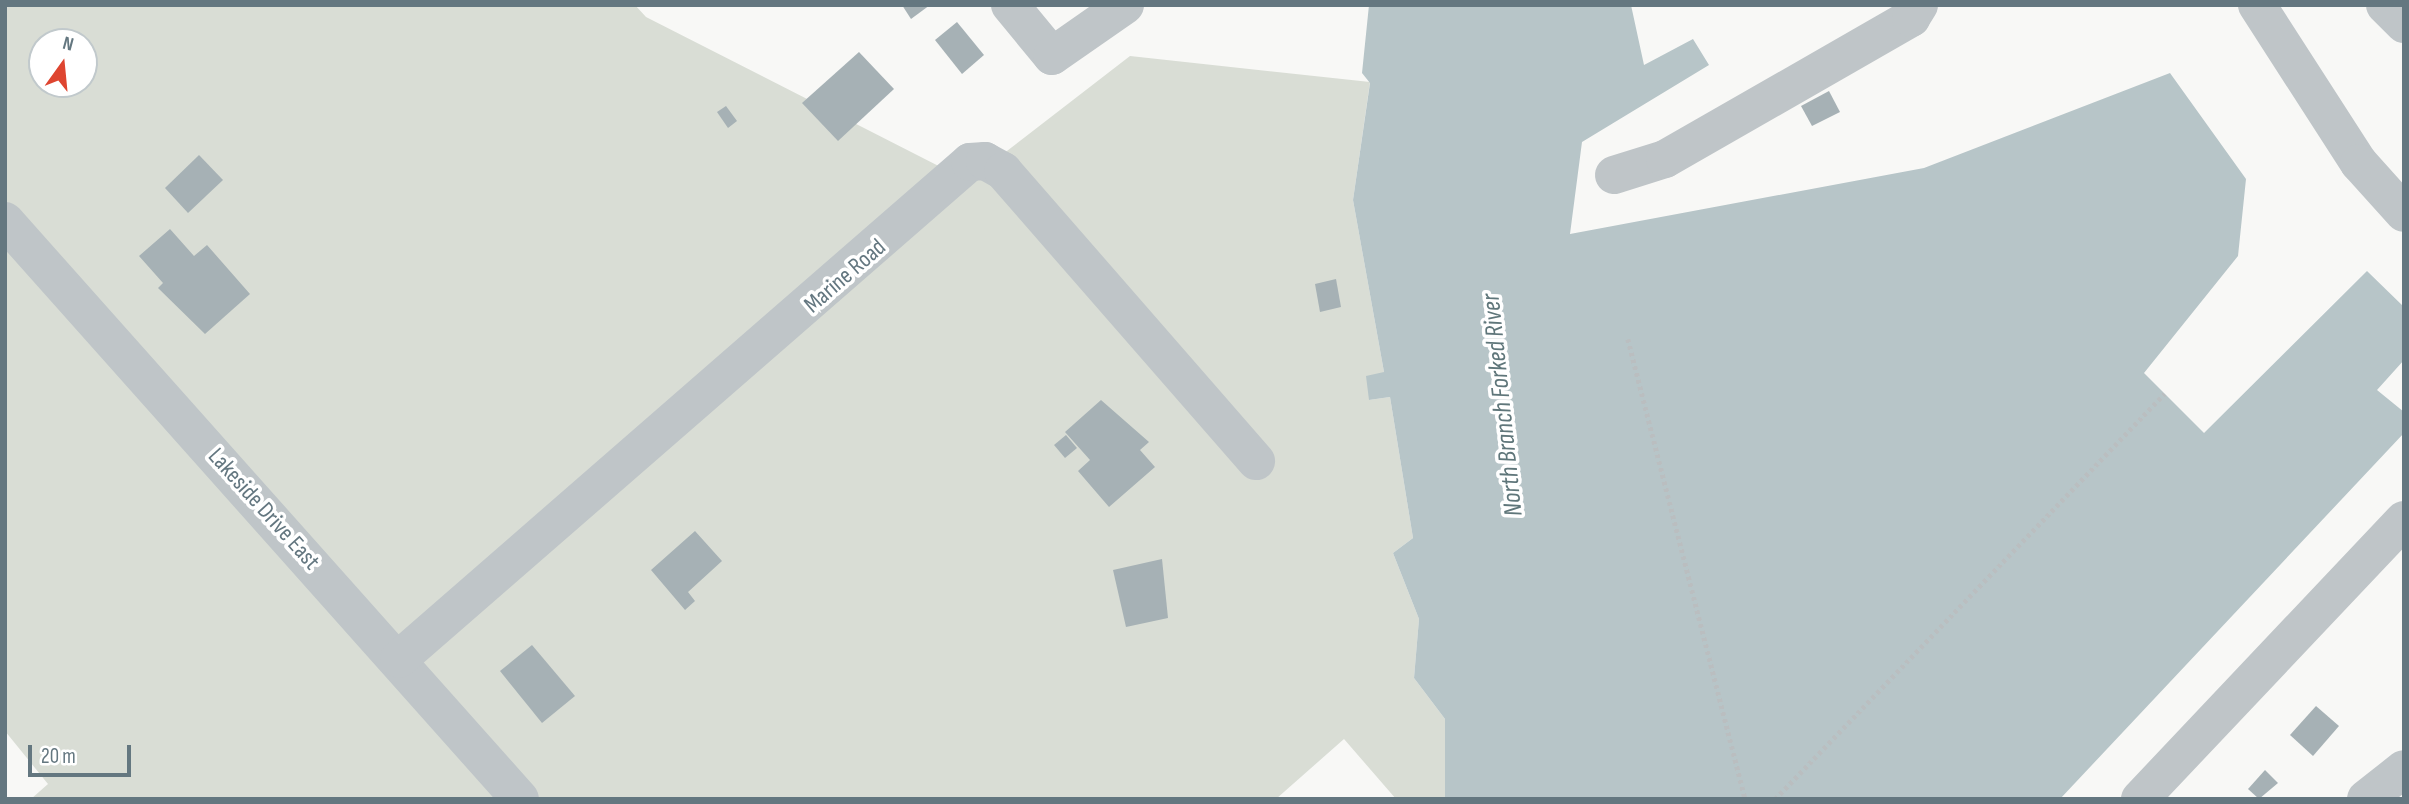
<!DOCTYPE html>
<html>
<head>
<meta charset="utf-8">
<style>
  body { margin:0 }
  #map { position:relative; width:2409px; height:804px; overflow:hidden; background:#f8f8f6; font-family:"Sofia Sans Condensed",sans-serif }
  div>[style] { position:absolute }
  [style*='--x'] { left:calc(var(--x)*1px); top:calc(var(--y)*1px); width:calc(var(--w)*1px); rotate:calc(var(--a)*1deg) }
  .green>* { inset:0; background:#d9ddd5 }
  .water>* { inset:0; background:#b7c5c8 }
  .building>* { inset:0; background:#a6b1b5 }
  .path>* { height:4.5px; margin-top:-2.25px; transform-origin:0; background:repeating-linear-gradient(90deg,#babec0 0 3.5px,transparent 0 7px) }
  .minor>* { height:38px; margin:-19px; padding:0 19px; transform-origin:19px; border-radius:19px; background:#bfc5c8 }
  span { translate:-50% -50%; white-space:nowrap; text-align:center; line-height:1.15; -webkit-text-stroke:7px #fff; paint-order:stroke }
  .street-label { font-size:24px; color:#647780 }
  .water-label { font-size:26px; color:#5f767a; font-style:italic }
  .frame { position:absolute; inset:0; border:7px solid #647780; pointer-events:none }
  .north { position:absolute; left:28px; top:28px; width:70px; height:70px; box-sizing:border-box; background:#fff; border:2px solid #c1c9cc; border-radius:50%; rotate:15deg; font-size:19px; font-weight:700; line-height:28px; text-align:center; color:#647780 }
  .north::after { content:''; display:block; margin:auto; width:24px; height:32px; background:#de4530; clip-path:polygon(50% 0,100% 100%,50% 72%,0 100%) }
  .scale { position:absolute; left:28px; top:745px; width:103px; height:32px; box-sizing:border-box; border:4px solid #647780; border-top:0; padding-left:9px; font-size:21px; line-height:24px; white-space:nowrap; color:#647780; -webkit-text-stroke:5px #fff; paint-order:stroke }
</style>
</head>
<body>
<div id="map">
  <div class="green">
    <i style="clip-path:polygon(evenodd,5px 5px,635px 5px,646px 17px,968px 181px,1130px 56px,1370px 82px,1353px 200px,1384px 372px,1369px 400px,1390px 397px,1413px 538px,1393px 553px,1419px 619px,1414px 678px,1445px 719px,1445px 799px,1396px 799px,1344px 739px,1276px 799px,31px 799px,48px 784px,5px 731px,5px 5px,42px 42px,84px 42px,84px 84px,42px 84px,42px 42px)"></i>
  </div>
  <div class="water">
    <i style="clip-path:polygon(1369px 5px,1631px 5px,1644px 65px,1693px 39px,1709px 65px,1582px 142px,1570px 234px,1924px 168px,2170px 73px,2246px 179px,2238px 256px,2144px 373px,2204px 433px,2367px 271px,2404px 307px,2404px 360px,2377px 390px,2404px 412px,2404px 433px,2060px 799px,1445px 799px,1445px 719px,1414px 678px,1419px 619px,1393px 553px,1413px 538px,1390px 397px,1369px 400px,1366px 376px,1384px 372px,1353px 200px,1370px 83px,1362px 73px)"></i>
  </div>
  <div class="building">
    <i style="clip-path:polygon(902px 5px,930px 5px,911px 19px)"></i>
    <i style="clip-path:polygon(957px 22px,984px 55px,962px 74px,935px 40px)"></i>
    <i style="clip-path:polygon(859px 52px,894px 89px,838px 141px,802px 103px)"></i>
    <i style="clip-path:polygon(1829px 91px,1840px 112px,1812px 126px,1801px 106px)"></i>
    <i style="clip-path:polygon(726px 106px,737px 121px,728px 128px,717px 112px)"></i>
    <i style="clip-path:polygon(199px 155px,223px 180px,188px 213px,165px 188px)"></i>
    <i style="clip-path:polygon(170px 229px,194px 256px,207px 245px,250px 294px,205px 334px,158px 288px,163px 283px,139px 256px)"></i>
    <i style="clip-path:polygon(1336px 279px,1341px 307px,1320px 312px,1315px 284px)"></i>
    <i style="clip-path:polygon(1101px 400px,1149px 442px,1140px 450px,1155px 467px,1109px 507px,1078px 471px,1090px 460px,1065px 432px)"></i>
    <i style="clip-path:polygon(1066px 435px,1077px 448px,1065px 458px,1054px 445px)"></i>
    <i style="clip-path:polygon(695px 531px,722px 561px,688px 592px,695px 601px,685px 610px,651px 570px)"></i>
    <i style="clip-path:polygon(1162px 559px,1168px 618px,1126px 627px,1113px 570px)"></i>
    <i style="clip-path:polygon(532px 645px,575px 696px,542px 723px,500px 671px)"></i>
    <i style="clip-path:polygon(2316px 706px,2339px 726px,2313px 756px,2290px 735px)"></i>
    <i style="clip-path:polygon(2265px 770px,2278px 783px,2259px 799px,2248px 789px)"></i>
  </div>
  <div class="path">
    <i style="--x:1628;--y:339;--w:475;--a:75.7"></i>
    <i style="--x:1775;--y:799;--w:562;--a:-46.15"></i>
  </div>
  <div class="minor">
    <i style="--x:1010;--y:5;--w:66;--a:50.5"></i>
    <i style="--x:1052;--y:56;--w:89;--a:-34.9"></i>
    <i style="--x:2257;--y:5;--w:188;--a:57.2"></i>
    <i style="--x:2359;--y:163;--w:67;--a:48"></i>
    <i style="--x:2385;--y:5;--w:27;--a:45"></i>
    <i style="--x:1614;--y:175;--w:53;--a:-17.4"></i>
    <i style="--x:1665;--y:159;--w:284;--a:-29.8"></i>
    <i style="--x:1911;--y:18;--w:15;--a:-58"></i>
    <i style="--x:5;--y:221;--w:774;--a:48.3"></i>
    <i style="--x:399;--y:659;--w:757;--a:-41.04"></i>
    <i style="--x:970;--y:162;--w:15;--a:-4"></i>
    <i style="--x:985;--y:161;--w:21;--a:29"></i>
    <i style="--x:1003;--y:171;--w:385;--a:48.9"></i>
    <i style="--x:2140;--y:799;--w:384;--a:-46.6"></i>
    <i style="--x:2366;--y:799;--w:48;--a:-38.3"></i>
  </div>
  <div class="street-label">
    <span style="left:845px;top:276px;rotate:-41deg">Marine Road</span>
    <span style="left:264px;top:509px;rotate:48deg">Lakeside Drive East</span>
  </div>
  <div class="water-label">
    <span style="left:1503px;top:405px;rotate:-96deg">North Branch Forked River</span>
  </div>
  <div class="frame"></div>
  <div class="north">N</div>
  <div class="scale">20 m</div>
</div>
</body>
</html>
